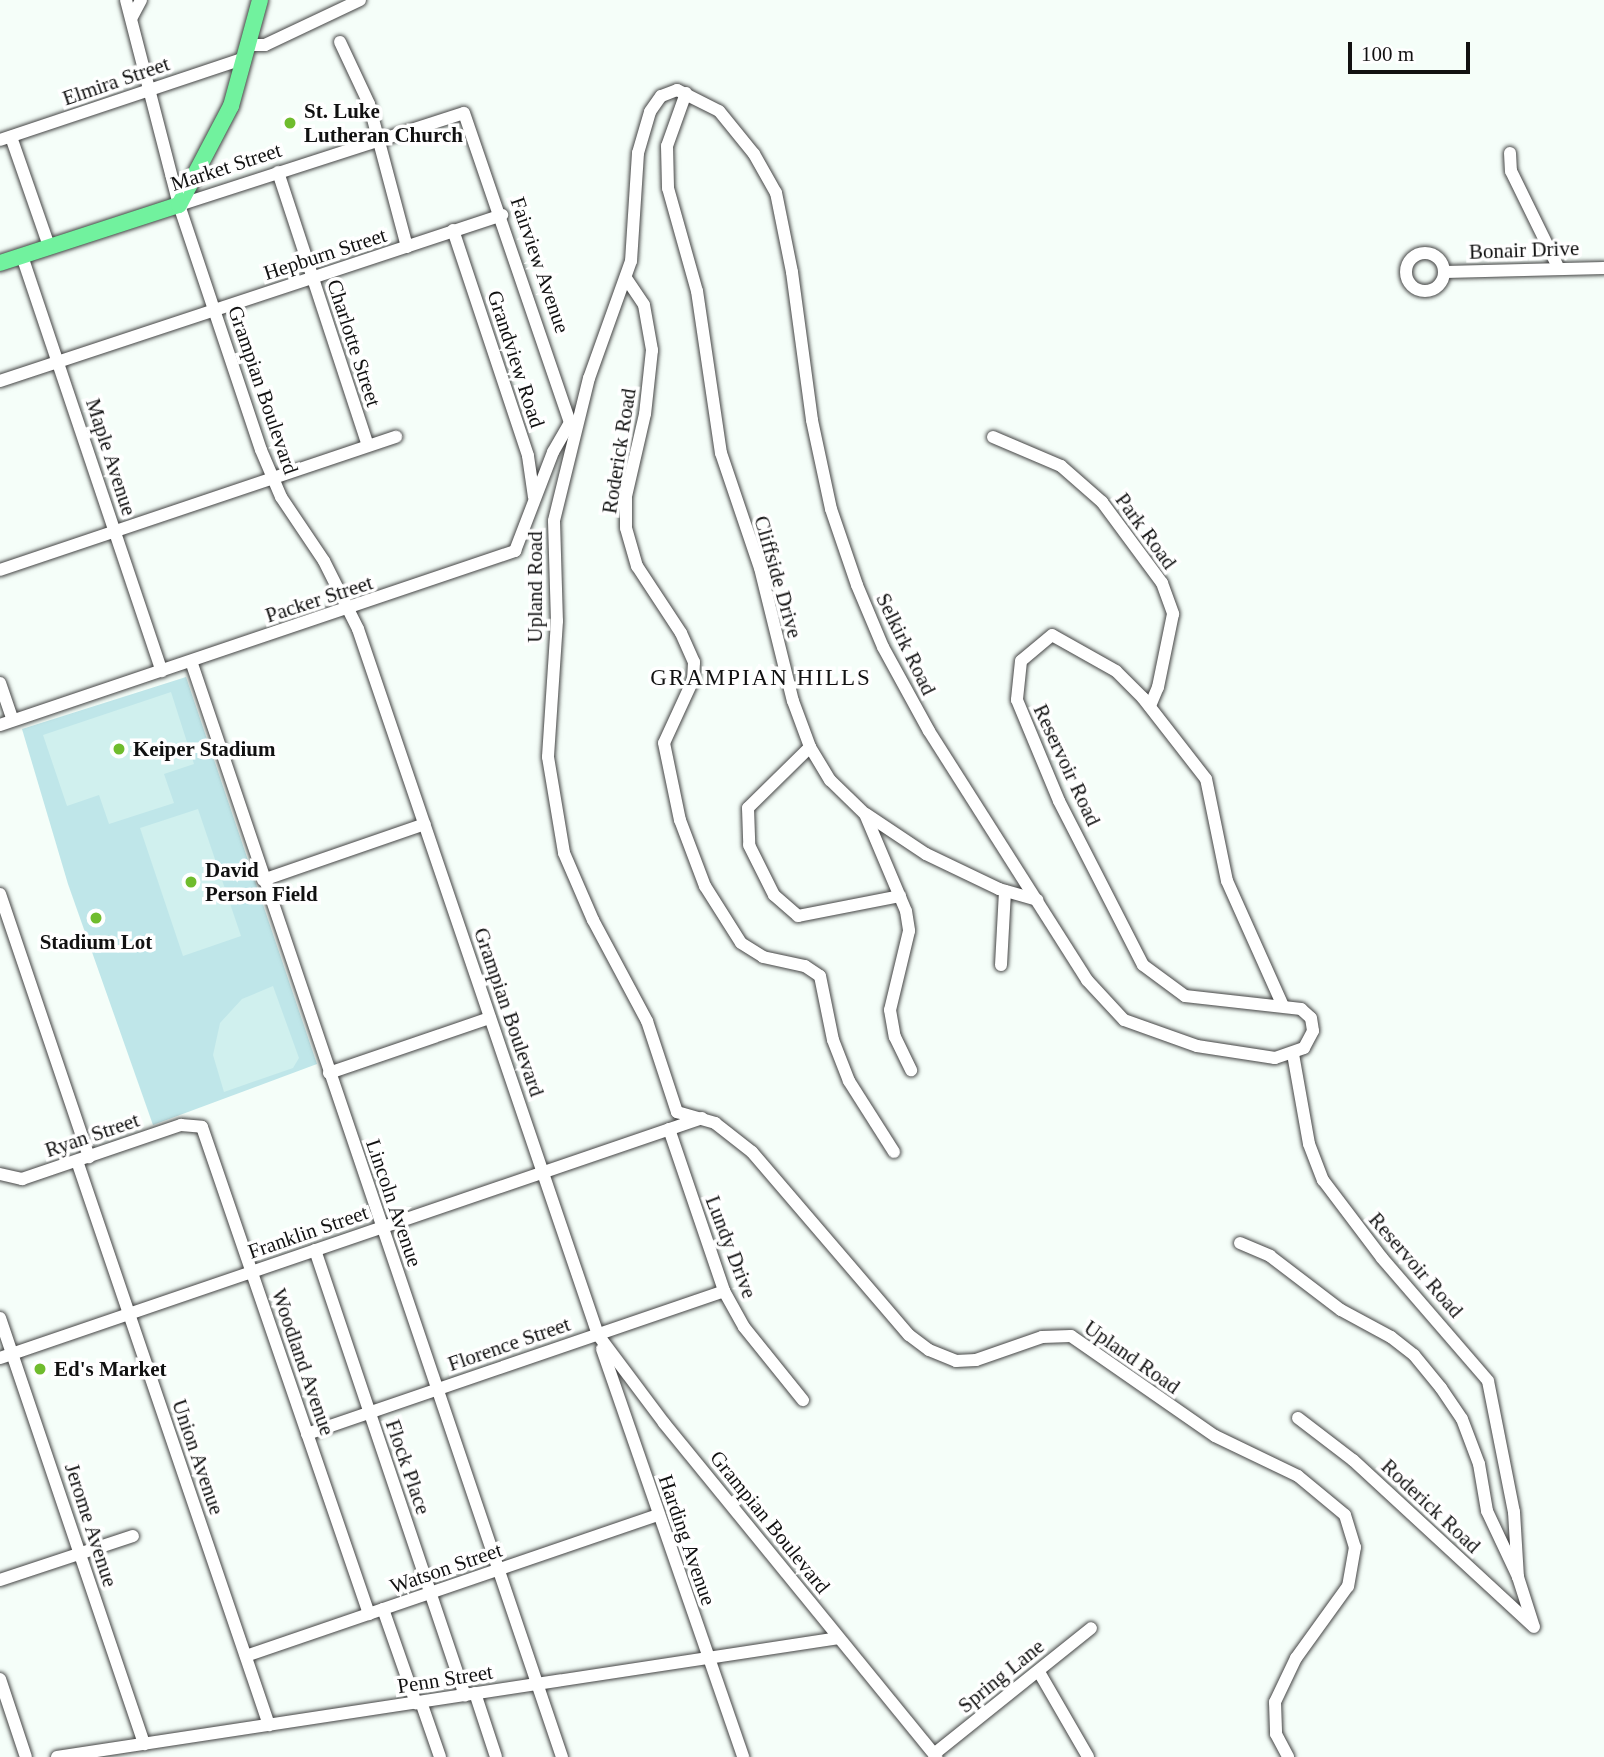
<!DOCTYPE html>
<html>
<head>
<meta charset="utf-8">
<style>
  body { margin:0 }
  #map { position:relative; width:1604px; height:1757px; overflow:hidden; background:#f5fef9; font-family:"Times New Roman",serif }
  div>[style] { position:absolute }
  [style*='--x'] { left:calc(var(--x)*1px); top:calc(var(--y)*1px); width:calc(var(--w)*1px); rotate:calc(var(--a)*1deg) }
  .green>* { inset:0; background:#bfe6e9 }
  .pitch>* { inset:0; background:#d0f0ee }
  .roads { filter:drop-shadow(0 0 2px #444) drop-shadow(0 0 2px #444) }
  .minor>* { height:12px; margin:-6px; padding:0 6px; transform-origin:6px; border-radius:6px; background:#fff }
  .minor>.ring { margin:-6px; padding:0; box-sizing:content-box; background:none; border:12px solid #fff; border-radius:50% }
  .major>* { height:16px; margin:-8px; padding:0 8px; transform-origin:8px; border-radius:8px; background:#71f29e }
  .dots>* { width:19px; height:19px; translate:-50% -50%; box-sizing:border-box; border:4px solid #fff; border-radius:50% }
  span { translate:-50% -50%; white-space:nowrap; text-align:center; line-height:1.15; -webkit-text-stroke:7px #fff; paint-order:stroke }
  .street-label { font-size:21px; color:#111 }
  .poi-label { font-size:21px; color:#111; font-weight:700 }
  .left { translate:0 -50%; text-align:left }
  .neighbourhood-label { font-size:23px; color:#111; letter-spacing:2px }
  .scale { position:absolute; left:1348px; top:42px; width:122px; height:32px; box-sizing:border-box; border:4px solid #111; border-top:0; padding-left:9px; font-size:21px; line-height:24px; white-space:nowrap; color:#111; -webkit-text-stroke:5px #fff; paint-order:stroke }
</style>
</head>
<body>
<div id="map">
  <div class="green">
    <i style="clip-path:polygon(186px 677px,317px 1064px,153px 1125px,68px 884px,22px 729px)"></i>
  </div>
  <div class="pitch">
    <i style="clip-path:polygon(171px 692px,194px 764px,164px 774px,174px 803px,109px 824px,99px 795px,67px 806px,43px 735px)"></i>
    <i style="clip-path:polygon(198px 809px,241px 936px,183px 956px,140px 828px)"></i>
    <i style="clip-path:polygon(273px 986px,299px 1058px,293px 1068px,224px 1092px,213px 1055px,220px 1023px,242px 999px)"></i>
  </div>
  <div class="roads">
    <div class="minor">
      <i style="--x:126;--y:0;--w:212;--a:75.5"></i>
      <i style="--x:179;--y:205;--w:258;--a:71.5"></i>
      <i style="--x:261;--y:450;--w:51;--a:66.9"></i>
      <i style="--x:281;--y:497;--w:77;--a:56.1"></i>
      <i style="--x:324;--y:561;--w:76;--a:63.4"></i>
      <i style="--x:358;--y:629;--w:746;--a:71.22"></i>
      <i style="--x:598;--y:1335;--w:110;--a:53.1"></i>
      <i style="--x:664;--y:1423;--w:431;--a:50.8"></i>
      <i style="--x:132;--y:17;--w:19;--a:-62"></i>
      <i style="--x:340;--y:42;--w:68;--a:64.9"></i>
      <i style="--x:369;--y:104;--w:148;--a:75.1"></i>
      <i style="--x:249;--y:45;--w:16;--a:0"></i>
      <i style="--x:265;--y:45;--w:105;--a:-25.3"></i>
      <i style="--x:686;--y:93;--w:56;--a:109.7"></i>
      <i style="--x:667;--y:146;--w:42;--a:88.6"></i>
      <i style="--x:668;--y:188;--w:107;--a:74.3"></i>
      <i style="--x:697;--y:291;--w:164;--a:81.6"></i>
      <i style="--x:721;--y:453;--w:121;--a:71.3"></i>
      <i style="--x:760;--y:568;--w:137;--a:76.1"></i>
      <i style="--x:793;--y:701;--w:49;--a:69.7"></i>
      <i style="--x:810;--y:747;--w:87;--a:135.5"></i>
      <i style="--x:748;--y:808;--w:37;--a:88"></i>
      <i style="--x:749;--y:845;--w:56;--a:63.4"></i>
      <i style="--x:774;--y:895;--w:32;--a:41"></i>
      <i style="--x:798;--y:916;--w:104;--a:-11.1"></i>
      <i style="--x:11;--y:137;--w:115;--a:70.8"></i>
      <i style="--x:0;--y:140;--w:258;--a:-18.5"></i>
      <i style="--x:1510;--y:153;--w:18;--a:87"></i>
      <i style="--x:1511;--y:171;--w:107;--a:63.9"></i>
      <i style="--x:278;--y:172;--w:287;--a:71.8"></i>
      <i style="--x:179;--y:205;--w:299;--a:-17.9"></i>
      <i style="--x:464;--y:113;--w:334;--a:71.1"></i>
      <i style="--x:453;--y:230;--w:238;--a:71.6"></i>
      <i style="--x:528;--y:456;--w:41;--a:81.7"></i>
      <i class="ring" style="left:1406px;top:253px;width:26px;height:26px"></i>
      <i style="--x:22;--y:256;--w:438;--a:71.4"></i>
      <i style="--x:1445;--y:272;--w:159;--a:-1.4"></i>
      <i style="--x:626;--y:278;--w:32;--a:56"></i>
      <i style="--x:644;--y:305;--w:46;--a:79.9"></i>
      <i style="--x:652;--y:350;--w:64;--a:96.2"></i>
      <i style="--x:645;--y:414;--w:84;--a:103"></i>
      <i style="--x:626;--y:496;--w:32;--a:90"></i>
      <i style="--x:626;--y:528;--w:40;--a:74"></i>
      <i style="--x:637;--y:566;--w:80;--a:56.7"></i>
      <i style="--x:681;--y:633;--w:32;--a:66"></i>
      <i style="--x:694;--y:662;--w:18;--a:93"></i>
      <i style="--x:693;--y:680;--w:69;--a:114.7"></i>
      <i style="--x:664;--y:743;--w:79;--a:78.3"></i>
      <i style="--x:680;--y:820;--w:71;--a:69.3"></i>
      <i style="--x:705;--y:886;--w:67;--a:57.7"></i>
      <i style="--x:741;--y:943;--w:26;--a:32"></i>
      <i style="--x:763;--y:957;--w:43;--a:12.1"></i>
      <i style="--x:805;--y:966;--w:18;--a:34"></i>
      <i style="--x:820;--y:976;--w:65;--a:78.5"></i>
      <i style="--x:833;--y:1040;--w:44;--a:68.7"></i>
      <i style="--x:849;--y:1081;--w:84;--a:57.6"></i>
      <i style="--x:0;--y:381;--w:529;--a:-18.3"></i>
      <i style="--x:993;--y:437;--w:74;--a:23.1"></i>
      <i style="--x:1061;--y:466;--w:55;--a:41.3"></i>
      <i style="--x:1102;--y:502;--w:101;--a:53.5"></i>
      <i style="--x:1162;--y:583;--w:33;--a:70"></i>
      <i style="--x:1173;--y:614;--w:75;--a:101.6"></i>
      <i style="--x:1158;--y:687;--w:21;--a:113"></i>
      <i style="--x:0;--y:570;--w:418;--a:-18.6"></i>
      <i style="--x:191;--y:661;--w:1157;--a:71.3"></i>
      <i style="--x:0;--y:683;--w:39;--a:71"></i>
      <i style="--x:0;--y:725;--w:544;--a:-18.67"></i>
      <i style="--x:515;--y:551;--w:106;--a:-69"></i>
      <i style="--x:553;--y:452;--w:34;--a:-60"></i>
      <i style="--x:810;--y:747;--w:39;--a:59"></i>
      <i style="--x:830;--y:780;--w:49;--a:44.2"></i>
      <i style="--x:865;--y:814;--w:105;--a:67.1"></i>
      <i style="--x:906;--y:911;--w:20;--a:81"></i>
      <i style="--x:909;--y:931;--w:81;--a:103.5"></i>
      <i style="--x:890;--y:1010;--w:27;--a:80"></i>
      <i style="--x:895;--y:1037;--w:37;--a:64"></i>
      <i style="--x:866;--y:814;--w:72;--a:33.7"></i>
      <i style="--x:926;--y:854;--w:81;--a:25.6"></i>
      <i style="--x:999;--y:889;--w:40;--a:16"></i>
      <i style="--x:263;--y:880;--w:171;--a:-19.1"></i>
      <i style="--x:0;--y:894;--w:278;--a:71.3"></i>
      <i style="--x:1001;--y:965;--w:74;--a:-86.9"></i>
      <i style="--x:1283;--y:1006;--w:137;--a:-114.1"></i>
      <i style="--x:1227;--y:881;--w:104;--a:-101.6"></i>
      <i style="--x:1206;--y:779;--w:103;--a:-127.9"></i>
      <i style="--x:1143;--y:698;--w:38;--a:-135"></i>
      <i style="--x:1116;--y:671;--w:73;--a:-150.6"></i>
      <i style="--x:1052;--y:635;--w:40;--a:140"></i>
      <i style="--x:1021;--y:661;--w:39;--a:96"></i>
      <i style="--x:1017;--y:700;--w:109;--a:67.4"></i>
      <i style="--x:1059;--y:801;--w:184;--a:62.9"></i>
      <i style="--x:1143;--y:965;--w:52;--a:36.4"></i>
      <i style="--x:1185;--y:996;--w:117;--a:6.4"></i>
      <i style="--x:1301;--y:1009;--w:13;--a:42"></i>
      <i style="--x:1311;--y:1018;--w:13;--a:81"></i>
      <i style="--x:1313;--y:1031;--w:19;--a:118"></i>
      <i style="--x:1304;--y:1048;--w:31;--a:161"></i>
      <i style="--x:1275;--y:1058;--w:79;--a:-171.3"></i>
      <i style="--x:1197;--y:1046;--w:77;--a:-160.4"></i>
      <i style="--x:1124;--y:1020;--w:54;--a:-132.8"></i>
      <i style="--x:1087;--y:980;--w:295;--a:-122.4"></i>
      <i style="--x:929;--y:731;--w:96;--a:-118.7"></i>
      <i style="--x:883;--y:647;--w:67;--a:-112.8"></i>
      <i style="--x:857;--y:585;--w:80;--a:-108.9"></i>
      <i style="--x:831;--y:509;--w:91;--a:-102.1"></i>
      <i style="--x:812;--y:420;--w:149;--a:-97.7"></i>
      <i style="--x:792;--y:272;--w:81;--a:-101.4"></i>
      <i style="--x:776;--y:193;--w:45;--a:-119.4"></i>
      <i style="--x:754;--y:154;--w:55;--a:-129.1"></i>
      <i style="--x:719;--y:111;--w:47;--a:-153.4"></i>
      <i style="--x:677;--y:90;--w:17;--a:159"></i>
      <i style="--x:661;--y:96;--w:19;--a:125"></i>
      <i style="--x:650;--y:112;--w:43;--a:106.3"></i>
      <i style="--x:638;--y:153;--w:108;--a:93.7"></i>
      <i style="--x:631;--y:261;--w:124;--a:109.7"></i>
      <i style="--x:589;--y:378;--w:147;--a:103.8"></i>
      <i style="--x:554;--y:521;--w:100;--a:88.3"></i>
      <i style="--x:557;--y:621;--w:136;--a:93.8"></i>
      <i style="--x:548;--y:757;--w:97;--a:80.5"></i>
      <i style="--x:564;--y:853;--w:73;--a:66.6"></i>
      <i style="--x:593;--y:920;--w:115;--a:61.9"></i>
      <i style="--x:647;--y:1021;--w:96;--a:71.8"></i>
      <i style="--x:677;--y:1112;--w:40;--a:16"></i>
      <i style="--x:715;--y:1123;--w:47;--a:38.1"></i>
      <i style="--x:752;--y:1152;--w:241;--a:49.4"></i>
      <i style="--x:909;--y:1335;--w:25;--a:37"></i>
      <i style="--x:929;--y:1350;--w:29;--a:22"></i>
      <i style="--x:956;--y:1361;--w:20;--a:-3"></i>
      <i style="--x:976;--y:1360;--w:70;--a:-19.2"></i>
      <i style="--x:1042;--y:1337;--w:29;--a:-2"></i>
      <i style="--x:1071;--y:1336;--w:175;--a:34.8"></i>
      <i style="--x:1215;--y:1436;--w:92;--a:25.7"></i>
      <i style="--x:1298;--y:1476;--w:61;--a:39.7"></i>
      <i style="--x:1345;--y:1515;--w:34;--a:73"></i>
      <i style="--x:1355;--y:1547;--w:40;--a:100"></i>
      <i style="--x:1348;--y:1586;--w:89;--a:125.8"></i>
      <i style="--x:1296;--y:1658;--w:49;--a:115.5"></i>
      <i style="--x:1275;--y:1702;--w:32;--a:88"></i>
      <i style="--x:1276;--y:1734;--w:26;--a:62"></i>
      <i style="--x:1293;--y:1054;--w:91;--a:79.9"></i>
      <i style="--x:1309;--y:1144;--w:39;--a:69"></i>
      <i style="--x:1323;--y:1180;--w:98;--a:52.9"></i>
      <i style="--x:1382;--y:1258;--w:162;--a:49.2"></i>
      <i style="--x:1488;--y:1381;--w:134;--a:78.8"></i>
      <i style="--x:1514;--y:1512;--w:65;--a:86.5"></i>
      <i style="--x:329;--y:1073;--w:170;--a:-18.9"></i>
      <i style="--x:669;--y:1129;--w:171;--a:71.2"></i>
      <i style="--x:724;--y:1291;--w:41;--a:60.9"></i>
      <i style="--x:744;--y:1327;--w:94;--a:51.1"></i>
      <i style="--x:77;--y:1161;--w:596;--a:71.2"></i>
      <i style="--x:0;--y:1174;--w:23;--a:13"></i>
      <i style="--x:22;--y:1179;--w:168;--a:-18.8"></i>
      <i style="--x:181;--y:1125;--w:21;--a:5"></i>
      <i style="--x:202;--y:1127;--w:515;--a:71.07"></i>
      <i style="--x:1240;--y:1243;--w:33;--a:23"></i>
      <i style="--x:1270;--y:1256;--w:89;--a:37.3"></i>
      <i style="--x:1341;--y:1310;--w:57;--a:28.4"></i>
      <i style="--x:1391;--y:1337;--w:29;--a:38"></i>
      <i style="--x:1414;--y:1355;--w:43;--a:50.7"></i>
      <i style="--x:1441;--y:1388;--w:37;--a:56"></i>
      <i style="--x:1462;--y:1419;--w:48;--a:69.3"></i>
      <i style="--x:1479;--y:1464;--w:48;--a:80.3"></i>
      <i style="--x:1487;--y:1511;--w:73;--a:64.8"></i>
      <i style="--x:1518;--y:1577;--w:52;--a:72.3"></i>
      <i style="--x:315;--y:1250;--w:470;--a:71.4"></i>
      <i style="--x:0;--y:1318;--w:450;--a:71.3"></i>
      <i style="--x:602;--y:1349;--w:432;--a:70.9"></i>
      <i style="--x:0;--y:1358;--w:742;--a:-18.87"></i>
      <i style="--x:1298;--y:1418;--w:69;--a:37.4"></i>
      <i style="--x:1353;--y:1460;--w:246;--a:42.7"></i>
      <i style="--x:307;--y:1434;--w:441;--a:-18.9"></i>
      <i style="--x:0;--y:1580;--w:140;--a:-18.3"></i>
      <i style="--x:383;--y:1609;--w:100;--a:70.7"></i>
      <i style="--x:246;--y:1656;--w:435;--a:-18.9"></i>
      <i style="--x:1039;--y:1672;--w:98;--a:60"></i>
      <i style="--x:0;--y:1679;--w:82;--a:71.6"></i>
      <i style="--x:475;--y:1693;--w:67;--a:71.8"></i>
      <i style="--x:421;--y:1702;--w:58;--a:70.9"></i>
      <i style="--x:934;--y:1754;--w:201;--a:-38.7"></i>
      <i style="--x:57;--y:1757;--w:791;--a:-8.65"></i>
    </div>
    <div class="major">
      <i style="--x:0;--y:263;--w:188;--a:-18"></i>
      <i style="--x:179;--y:205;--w:112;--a:-62.3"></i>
      <i style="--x:231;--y:106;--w:110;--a:-74.7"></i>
    </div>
  </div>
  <div class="dots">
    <i style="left:290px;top:123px;background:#6fbc2d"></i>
    <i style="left:119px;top:749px;background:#6fbc2d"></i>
    <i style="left:191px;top:882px;background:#6fbc2d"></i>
    <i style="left:96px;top:918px;background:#6fbc2d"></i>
    <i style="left:40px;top:1369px;background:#6fbc2d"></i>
  </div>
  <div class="street-label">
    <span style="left:116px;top:81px;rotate:-19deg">Elmira Street</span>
    <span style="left:226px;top:167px;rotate:-18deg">Market Street</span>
    <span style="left:1524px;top:250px;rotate:-2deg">Bonair Drive</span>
    <span style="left:325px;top:254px;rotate:-18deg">Hepburn Street</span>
    <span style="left:540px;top:265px;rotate:71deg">Fairview Avenue</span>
    <span style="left:354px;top:343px;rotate:72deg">Charlotte Street</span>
    <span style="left:516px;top:359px;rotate:72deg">Grandview Road</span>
    <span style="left:263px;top:390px;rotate:71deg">Grampian Boulevard</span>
    <span style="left:619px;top:451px;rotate:-81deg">Roderick Road</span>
    <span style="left:111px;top:457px;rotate:72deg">Maple Avenue</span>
    <span style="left:1146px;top:531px;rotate:54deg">Park Road</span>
    <span style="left:778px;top:577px;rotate:74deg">Cliffside Drive</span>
    <span style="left:535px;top:587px;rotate:-90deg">Upland Road</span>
    <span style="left:319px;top:599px;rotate:-18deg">Packer Street</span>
    <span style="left:906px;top:644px;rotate:64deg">Selkirk Road</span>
    <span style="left:1067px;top:765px;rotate:65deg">Reservoir Road</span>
    <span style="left:509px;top:1012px;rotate:71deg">Grampian Boulevard</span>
    <span style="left:92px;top:1135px;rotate:-19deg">Ryan Street</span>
    <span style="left:394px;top:1203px;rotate:71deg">Lincoln Avenue</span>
    <span style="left:308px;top:1232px;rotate:-19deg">Franklin Street</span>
    <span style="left:731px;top:1247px;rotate:69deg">Lundy Drive</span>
    <span style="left:1416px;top:1265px;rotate:49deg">Reservoir Road</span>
    <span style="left:509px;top:1344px;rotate:-19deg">Florence Street</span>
    <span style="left:1132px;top:1357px;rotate:35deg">Upland Road</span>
    <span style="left:303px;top:1362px;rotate:71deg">Woodland Avenue</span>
    <span style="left:198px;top:1457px;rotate:71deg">Union Avenue</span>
    <span style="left:408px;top:1467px;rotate:71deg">Flock Place</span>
    <span style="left:1431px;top:1506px;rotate:43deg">Roderick Road</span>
    <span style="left:770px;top:1522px;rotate:51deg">Grampian Boulevard</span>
    <span style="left:91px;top:1525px;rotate:72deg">Jerome Avenue</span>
    <span style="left:687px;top:1540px;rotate:71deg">Harding Avenue</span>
    <span style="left:446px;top:1568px;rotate:-19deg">Watson Street</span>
    <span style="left:1001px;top:1676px;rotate:-39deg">Spring Lane</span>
    <span style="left:445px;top:1679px;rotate:-9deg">Penn Street</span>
  </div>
  <div class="poi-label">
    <span class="left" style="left:304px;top:123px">St. Luke<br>Lutheran Church</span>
    <span class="left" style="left:133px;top:749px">Keiper Stadium</span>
    <span class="left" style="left:205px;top:882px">David<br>Person Field</span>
    <span style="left:96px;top:942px">Stadium Lot</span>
    <span class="left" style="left:54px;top:1369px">Ed's Market</span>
  </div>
  <div class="neighbourhood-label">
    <span style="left:761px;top:678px">GRAMPIAN HILLS</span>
  </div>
  <div class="scale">100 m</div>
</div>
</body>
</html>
